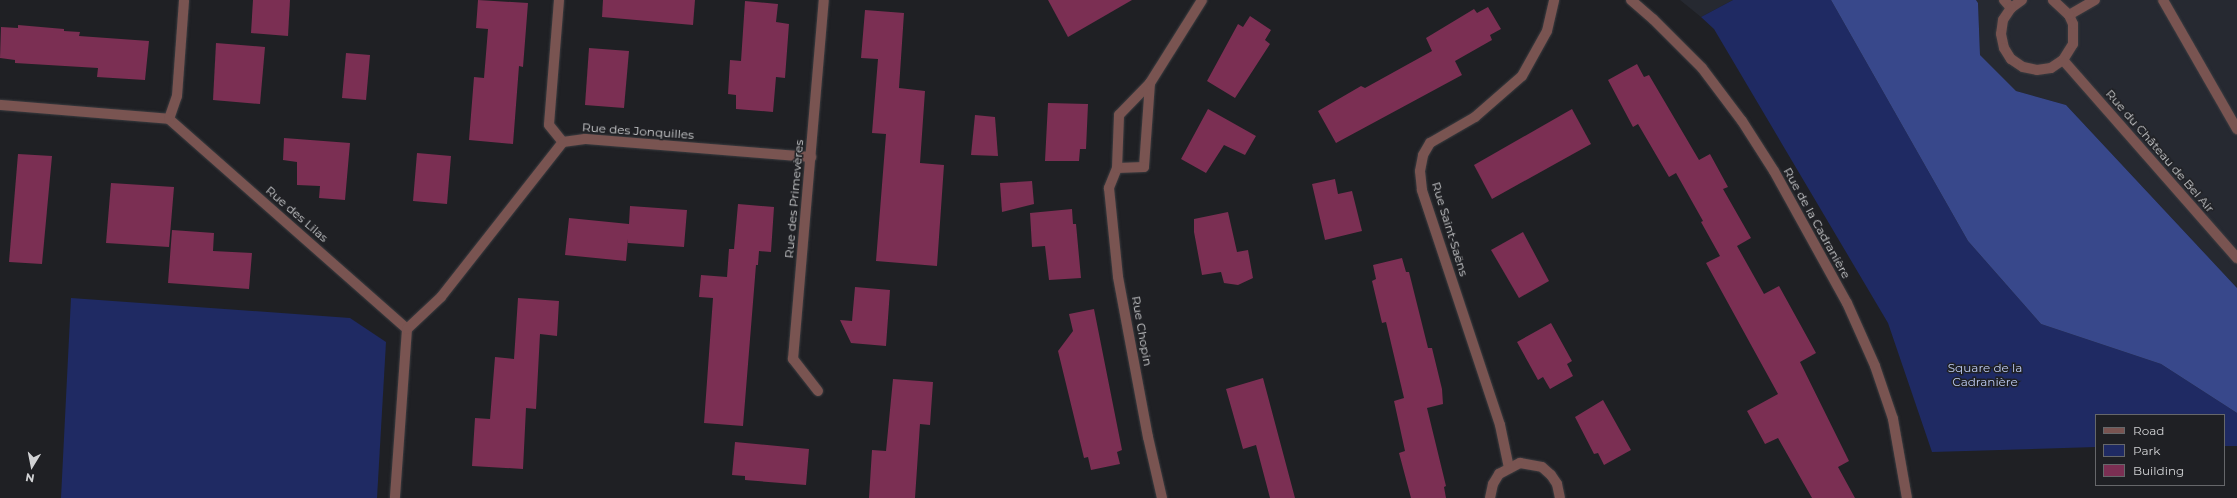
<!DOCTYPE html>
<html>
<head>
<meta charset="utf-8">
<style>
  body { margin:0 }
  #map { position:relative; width:2237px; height:498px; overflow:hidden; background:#1f2024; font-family:Montserrat,sans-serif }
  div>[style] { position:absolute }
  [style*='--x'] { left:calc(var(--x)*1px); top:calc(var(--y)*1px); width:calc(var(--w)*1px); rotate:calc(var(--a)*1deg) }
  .built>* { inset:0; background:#262931 }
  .green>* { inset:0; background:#1f2a63 }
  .forest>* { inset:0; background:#38488b }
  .building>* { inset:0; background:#7b2f53 }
  .roads { filter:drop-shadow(0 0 1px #3b3c40) drop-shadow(0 0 1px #3b3c40) }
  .service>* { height:10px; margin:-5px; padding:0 5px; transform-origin:5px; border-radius:5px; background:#795451 }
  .minor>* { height:10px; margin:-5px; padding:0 5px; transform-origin:5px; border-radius:5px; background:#795451 }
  span { translate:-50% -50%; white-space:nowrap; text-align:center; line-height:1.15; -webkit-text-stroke:3px #1f2024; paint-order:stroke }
  .street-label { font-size:12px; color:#d1d2d4 }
  .park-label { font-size:12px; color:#bdcbf2 }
  .legend { position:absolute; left:2095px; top:414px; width:130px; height:72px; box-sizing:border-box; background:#1f2024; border:1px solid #66676a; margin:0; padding:5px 7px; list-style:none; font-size:12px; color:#d1d2d4 }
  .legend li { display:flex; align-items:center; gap:8px; height:20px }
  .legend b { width:20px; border:1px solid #66676a }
  .north { position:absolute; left:12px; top:446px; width:40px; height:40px; -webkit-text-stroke:3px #1f2024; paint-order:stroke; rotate:190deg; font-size:11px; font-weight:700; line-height:16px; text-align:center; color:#d1d2d4 }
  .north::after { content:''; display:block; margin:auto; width:14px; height:18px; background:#d1d2d4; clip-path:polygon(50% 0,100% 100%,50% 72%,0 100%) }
</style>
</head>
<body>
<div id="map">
  <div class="built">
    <i style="clip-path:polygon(1680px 0,1733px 0,1701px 17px)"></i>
    <i style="clip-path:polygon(1976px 0,2237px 0,2237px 288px,2066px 105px,2016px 91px,1980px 55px,1978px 3px)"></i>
  </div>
  <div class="green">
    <i style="clip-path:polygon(1733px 0,1831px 0,1968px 241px,2041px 324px,2161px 364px,2237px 413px,2237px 446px,2224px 446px,2224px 415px,2096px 415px,2096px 447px,1932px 452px,1888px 323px,1714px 29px,1701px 17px)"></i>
    <i style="clip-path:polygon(71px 298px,350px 318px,386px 342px,377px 498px,61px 498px)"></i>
  </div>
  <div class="forest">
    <i style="clip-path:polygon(1831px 0,1976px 0,1978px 3px,1980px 55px,2016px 91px,2066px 105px,2237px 288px,2237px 413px,2161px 364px,2041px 324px,1968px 241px)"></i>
  </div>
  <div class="building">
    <i style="clip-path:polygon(253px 0,290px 0,288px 36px,251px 33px)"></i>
    <i style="clip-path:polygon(478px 0,528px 3px,523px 67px,519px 66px,513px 144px,469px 140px,474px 77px,484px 78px,488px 29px,476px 28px)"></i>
    <i style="clip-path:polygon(603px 0,695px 0,693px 25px,602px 17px)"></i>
    <i style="clip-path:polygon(1048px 0,1132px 0,1068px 37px)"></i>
    <i style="clip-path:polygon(745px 1px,778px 4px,776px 22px,789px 24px,785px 78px,776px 77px,773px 112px,736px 109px,736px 95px,728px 94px,730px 60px,741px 61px)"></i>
    <i style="clip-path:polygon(1488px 7px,1501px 29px,1490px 35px,1492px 40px,1455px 61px,1462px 75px,1336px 143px,1318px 111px,1361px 86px,1365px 88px,1432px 51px,1426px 38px,1474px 9px,1477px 13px)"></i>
    <i style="clip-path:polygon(865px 10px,904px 13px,899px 88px,925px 91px,920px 163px,944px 165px,937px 266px,876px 261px,886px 134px,872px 133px,878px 59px,861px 58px)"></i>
    <i style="clip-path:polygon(1250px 16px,1271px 30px,1265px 40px,1270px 44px,1235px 98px,1207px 81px,1238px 24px,1243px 27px)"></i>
    <i style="clip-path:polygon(18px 25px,64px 29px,64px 31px,80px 32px,79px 36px,149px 41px,145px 80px,97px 77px,98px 68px,15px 63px,15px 60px,0 58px,1px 27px,18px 28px)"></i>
    <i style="clip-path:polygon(216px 43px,265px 47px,260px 104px,213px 100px)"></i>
    <i style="clip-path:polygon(589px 48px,629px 51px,624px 108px,585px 105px)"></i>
    <i style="clip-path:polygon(346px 53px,370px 55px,366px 100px,342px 98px)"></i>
    <i style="clip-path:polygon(1637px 64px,1644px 77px,1649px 75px,1699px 160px,1710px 154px,1728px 187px,1723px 189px,1751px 238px,1737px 246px,1764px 294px,1779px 286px,1816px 353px,1800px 362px,1849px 461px,1838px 467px,1855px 498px,1812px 498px,1778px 438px,1765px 444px,1747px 411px,1778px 394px,1706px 263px,1720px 256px,1701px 222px,1703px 221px,1676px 173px,1669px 177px,1638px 124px,1633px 127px,1608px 80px)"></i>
    <i style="clip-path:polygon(1048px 103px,1088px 104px,1086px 149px,1080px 149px,1079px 161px,1045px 161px)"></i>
    <i style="clip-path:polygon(1208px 109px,1256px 136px,1245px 155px,1224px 145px,1206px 173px,1181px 159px)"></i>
    <i style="clip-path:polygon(1572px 109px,1591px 144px,1492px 199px,1474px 165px)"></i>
    <i style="clip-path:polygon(975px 115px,995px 117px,998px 156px,971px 155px)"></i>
    <i style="clip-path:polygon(284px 138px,350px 143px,345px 200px,319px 198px,320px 186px,297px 185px,297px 162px,283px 160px)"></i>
    <i style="clip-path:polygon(417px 153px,451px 156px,447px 204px,413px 201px)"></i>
    <i style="clip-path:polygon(18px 154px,52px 156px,42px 264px,9px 262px)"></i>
    <i style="clip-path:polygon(1335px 179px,1338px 194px,1352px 191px,1362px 231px,1325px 240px,1312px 184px)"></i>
    <i style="clip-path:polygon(1032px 181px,1034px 204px,1002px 212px,1000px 183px)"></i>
    <i style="clip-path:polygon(111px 183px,174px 187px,169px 247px,106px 243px)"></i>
    <i style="clip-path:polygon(738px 204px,774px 207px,771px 252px,759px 251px,758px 265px,756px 265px,743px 426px,704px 423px,713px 298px,699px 297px,701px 275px,727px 277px,729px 249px,734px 249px)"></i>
    <i style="clip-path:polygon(630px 206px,687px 210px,684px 247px,628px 243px,628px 239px,626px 261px,565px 255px,569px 218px,629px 224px)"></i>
    <i style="clip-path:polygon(1072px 209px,1073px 224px,1076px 224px,1081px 278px,1049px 280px,1045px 246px,1032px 247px,1030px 213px)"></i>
    <i style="clip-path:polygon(1228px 212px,1237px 252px,1248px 250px,1253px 278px,1238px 285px,1224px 283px,1221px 272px,1202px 275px,1194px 232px,1194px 219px)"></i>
    <i style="clip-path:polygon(172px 230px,214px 233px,213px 251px,252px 253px,249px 289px,168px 283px)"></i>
    <i style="clip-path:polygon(1523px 232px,1549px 281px,1519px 298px,1491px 250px)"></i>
    <i style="clip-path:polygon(1402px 258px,1406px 272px,1409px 272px,1428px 348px,1432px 348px,1442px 389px,1443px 404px,1427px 408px,1446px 486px,1444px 487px,1446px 498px,1411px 498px,1399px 453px,1405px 451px,1394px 401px,1404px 398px,1386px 322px,1382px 323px,1372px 281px,1376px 279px,1373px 265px)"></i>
    <i style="clip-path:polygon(855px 287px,890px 290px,886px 346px,851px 343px,840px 320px,852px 321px)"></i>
    <i style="clip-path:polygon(518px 298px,559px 301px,557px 336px,540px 334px,536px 409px,526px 408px,523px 469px,472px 466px,475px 418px,490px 419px,495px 357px,514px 359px)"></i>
    <i style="clip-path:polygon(1094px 309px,1122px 450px,1117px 452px,1120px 464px,1091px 470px,1088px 457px,1084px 458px,1058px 351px,1073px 331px,1069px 314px)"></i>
    <i style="clip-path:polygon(1551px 323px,1572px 361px,1567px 364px,1573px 376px,1550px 389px,1543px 377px,1538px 380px,1517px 342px)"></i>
    <i style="clip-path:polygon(1263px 378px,1295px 498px,1270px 498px,1256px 445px,1243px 449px,1226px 389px)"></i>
    <i style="clip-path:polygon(893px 379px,933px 382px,930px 425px,920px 424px,915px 498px,869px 498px,872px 450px,886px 451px)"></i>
    <i style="clip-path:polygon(1603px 400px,1631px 450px,1604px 465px,1598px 453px,1594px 454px,1575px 417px)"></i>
    <i style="clip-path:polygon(735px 442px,809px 449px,806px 485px,745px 480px,745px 476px,732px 475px)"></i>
  </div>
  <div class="roads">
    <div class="service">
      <i style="--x:2163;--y:0;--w:149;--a:60.2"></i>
      <i style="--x:2069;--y:15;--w:30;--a:-30"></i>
      <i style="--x:1117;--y:168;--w:22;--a:112"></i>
      <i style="--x:1109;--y:188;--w:89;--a:84.2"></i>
      <i style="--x:1118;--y:277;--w:163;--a:79.4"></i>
      <i style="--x:1148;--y:437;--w:63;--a:77.1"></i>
    </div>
    <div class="minor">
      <i style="--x:559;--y:0;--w:125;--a:94.6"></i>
      <i style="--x:549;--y:125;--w:22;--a:51"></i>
      <i style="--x:1631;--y:0;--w:29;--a:41"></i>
      <i style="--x:1653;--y:19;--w:69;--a:45"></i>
      <i style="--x:1702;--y:68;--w:66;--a:53"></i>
      <i style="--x:1742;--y:121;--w:59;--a:57.4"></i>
      <i style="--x:1774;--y:171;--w:151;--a:61.1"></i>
      <i style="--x:1847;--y:303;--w:69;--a:66"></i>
      <i style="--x:1875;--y:366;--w:56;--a:71.2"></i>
      <i style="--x:1893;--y:419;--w:80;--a:80"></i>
      <i style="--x:2004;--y:0;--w:11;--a:49"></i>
      <i style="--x:2022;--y:0;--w:14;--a:144"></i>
      <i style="--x:2011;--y:8;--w:14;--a:124"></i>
      <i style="--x:2003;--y:20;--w:14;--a:98"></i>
      <i style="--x:2001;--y:34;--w:14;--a:78"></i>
      <i style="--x:2004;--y:48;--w:13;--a:58"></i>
      <i style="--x:2011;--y:59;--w:14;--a:34"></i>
      <i style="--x:2023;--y:67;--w:14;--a:12"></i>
      <i style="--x:2037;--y:70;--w:14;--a:-8"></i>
      <i style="--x:2051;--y:68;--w:14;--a:-34"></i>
      <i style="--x:2063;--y:60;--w:19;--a:-58"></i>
      <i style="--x:2073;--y:44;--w:20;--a:-90"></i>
      <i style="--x:2073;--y:24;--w:10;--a:-114"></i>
      <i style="--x:2069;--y:15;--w:22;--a:-137"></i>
      <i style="--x:2063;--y:60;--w:264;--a:48.7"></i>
      <i style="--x:1150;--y:83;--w:84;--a:94.1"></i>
      <i style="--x:1144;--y:167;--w:27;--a:178"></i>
      <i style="--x:1117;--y:168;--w:53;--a:-87.8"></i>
      <i style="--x:1119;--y:115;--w:45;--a:-45.9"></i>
      <i style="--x:1150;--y:83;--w:98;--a:-57.9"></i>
      <i style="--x:0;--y:105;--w:170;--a:4.7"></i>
      <i style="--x:169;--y:119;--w:317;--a:41.4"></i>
      <i style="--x:407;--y:329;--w:169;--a:94.1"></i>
      <i style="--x:169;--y:119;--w:24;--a:-71"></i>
      <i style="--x:177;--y:96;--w:96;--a:-85.8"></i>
      <i style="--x:407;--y:329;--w:47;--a:-43.3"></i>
      <i style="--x:441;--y:297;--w:197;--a:-51.8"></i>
      <i style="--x:563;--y:142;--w:22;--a:-8"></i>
      <i style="--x:585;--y:139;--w:227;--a:4.6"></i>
      <i style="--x:818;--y:391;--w:41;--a:-128"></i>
      <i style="--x:793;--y:359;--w:360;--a:-85.1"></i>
      <i style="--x:1509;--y:468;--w:44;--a:-101.8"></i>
      <i style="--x:1500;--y:425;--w:248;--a:-108.4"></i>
      <i style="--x:1422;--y:190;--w:19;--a:-96"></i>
      <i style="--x:1420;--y:171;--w:16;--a:-79"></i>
      <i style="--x:1423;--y:155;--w:14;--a:-60"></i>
      <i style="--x:1430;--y:143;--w:52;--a:-30"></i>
      <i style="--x:1475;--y:117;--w:62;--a:-41.1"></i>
      <i style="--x:1522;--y:76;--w:51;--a:-60.9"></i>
      <i style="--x:1547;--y:31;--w:32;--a:-77"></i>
      <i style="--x:1490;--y:498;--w:14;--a:-78"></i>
      <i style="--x:1493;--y:484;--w:12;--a:-59"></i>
      <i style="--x:1499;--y:474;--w:24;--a:-28"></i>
      <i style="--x:1520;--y:463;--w:22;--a:10"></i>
      <i style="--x:1542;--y:467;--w:12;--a:42"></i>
      <i style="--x:1551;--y:475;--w:11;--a:56"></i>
      <i style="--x:1557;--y:484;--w:14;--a:78"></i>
    </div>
  </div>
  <div class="street-label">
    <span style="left:638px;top:131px;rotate:4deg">Rue des Jonquilles</span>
    <span style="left:2160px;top:151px;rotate:49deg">Rue du Château de Bel Air</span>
    <span style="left:794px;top:199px;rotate:-85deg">Rue des Primevères</span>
    <span style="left:297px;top:214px;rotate:41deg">Rue des Lilas</span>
    <span style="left:1817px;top:223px;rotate:61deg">Rue de la Cadranière</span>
    <span style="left:1450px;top:229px;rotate:73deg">Rue Saint-Saëns</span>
    <span style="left:1142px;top:331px;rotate:80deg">Rue Chopin</span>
  </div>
  <div class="park-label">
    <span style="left:1985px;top:375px">Square de la<br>Cadranière</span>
  </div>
  <ul class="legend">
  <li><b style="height:5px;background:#795451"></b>Road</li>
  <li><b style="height:11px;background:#1f2a63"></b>Park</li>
  <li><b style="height:11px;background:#7b2f53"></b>Building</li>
  </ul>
  <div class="north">N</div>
</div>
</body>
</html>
